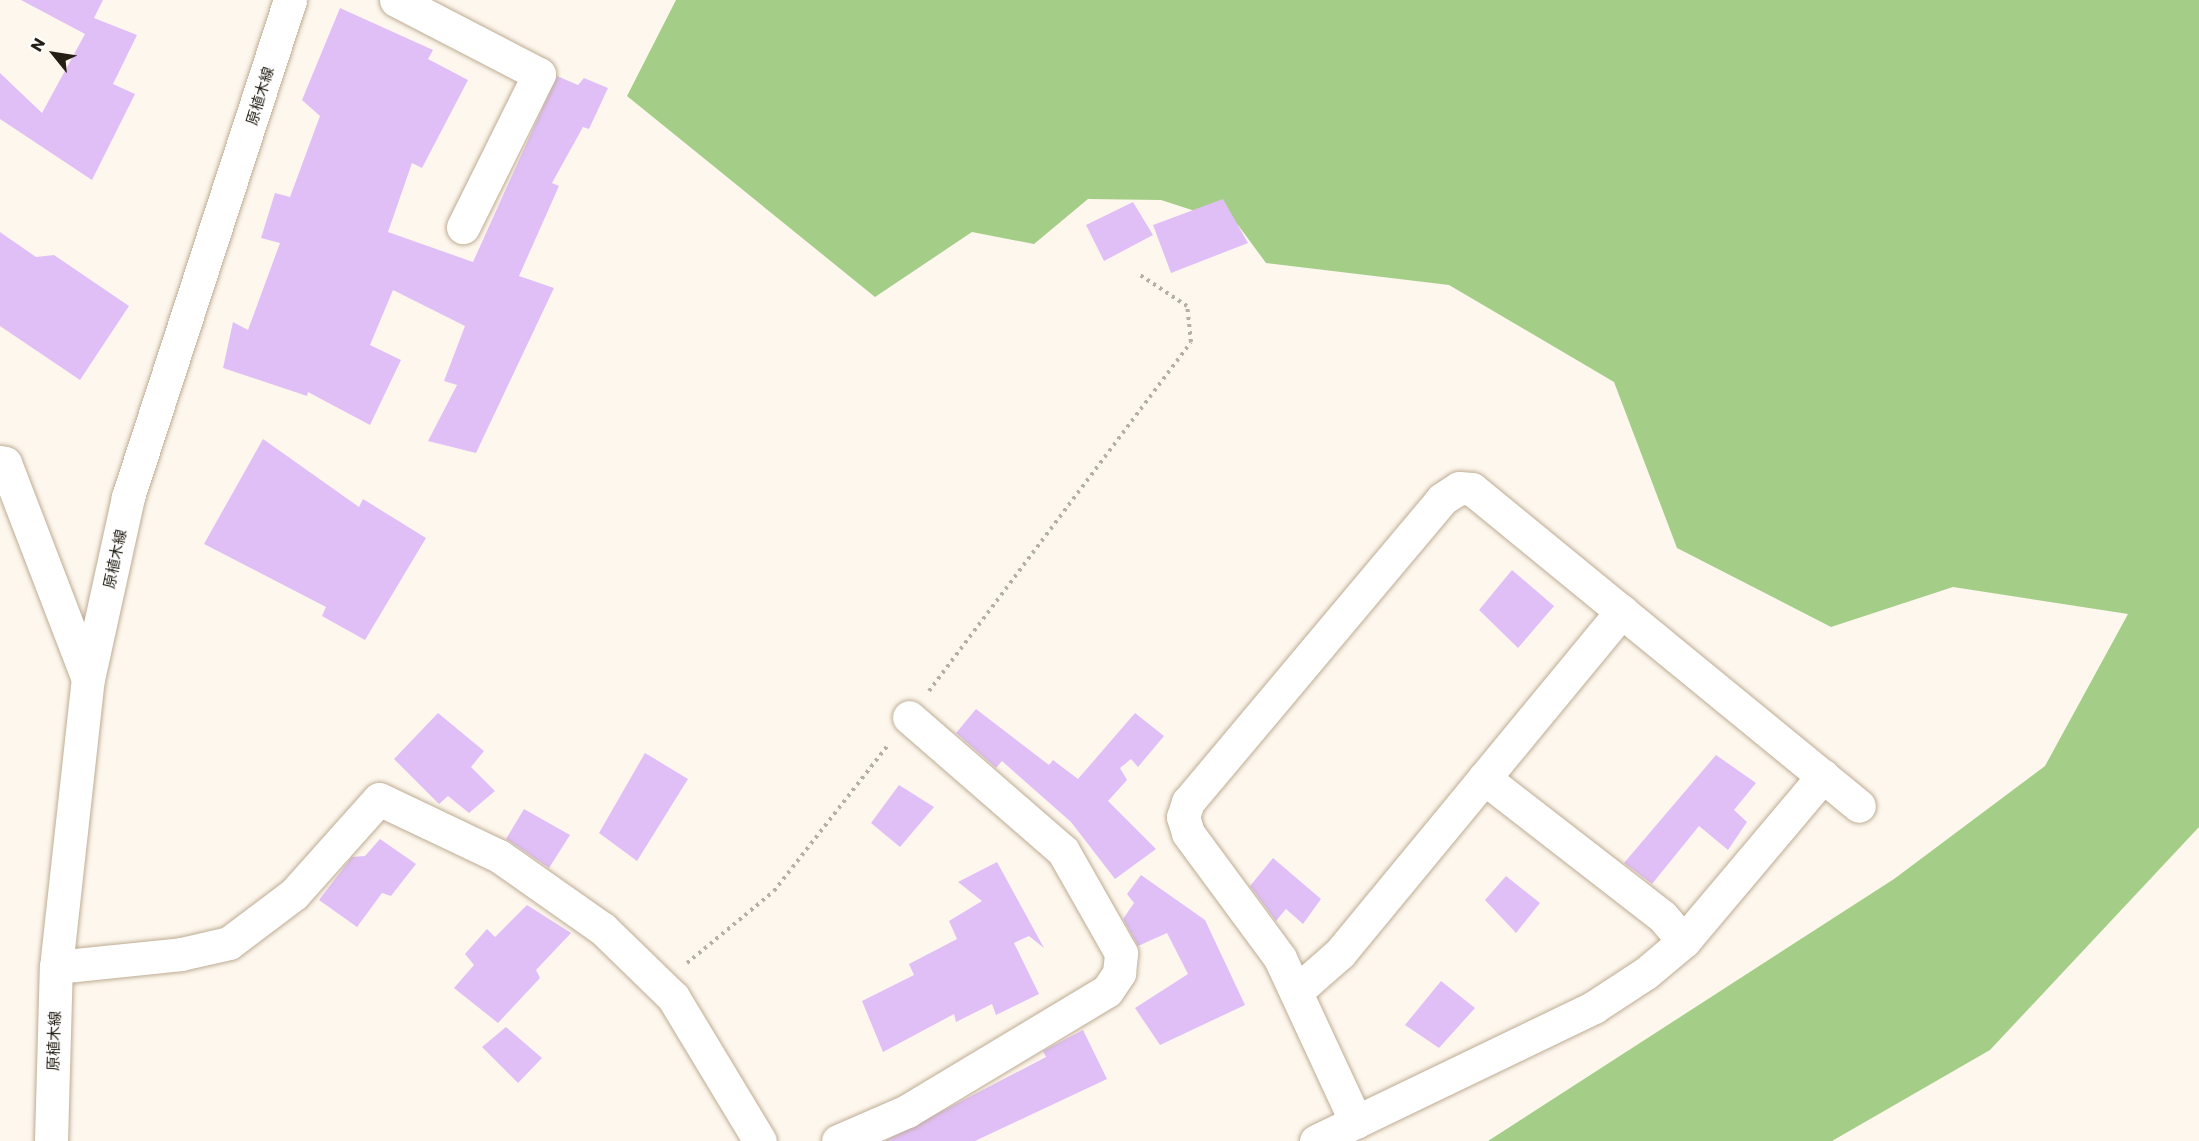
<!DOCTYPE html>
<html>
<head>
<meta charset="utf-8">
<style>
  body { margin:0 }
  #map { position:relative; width:2199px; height:1141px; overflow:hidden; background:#fef7ed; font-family:Poppins,"Noto Sans JP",sans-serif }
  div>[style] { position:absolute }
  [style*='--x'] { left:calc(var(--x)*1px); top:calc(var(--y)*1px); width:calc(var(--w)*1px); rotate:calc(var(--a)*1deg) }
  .forest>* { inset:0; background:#a4ce88 }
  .building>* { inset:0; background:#e0bff7 }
  .path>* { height:4px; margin-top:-2px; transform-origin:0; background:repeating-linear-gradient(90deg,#b6afa5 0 3px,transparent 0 7.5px) }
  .roads { filter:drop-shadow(0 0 2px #bdac94) drop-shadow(0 0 2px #bdac94) }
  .street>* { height:33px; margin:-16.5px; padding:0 16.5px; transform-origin:16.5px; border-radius:16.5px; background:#fff }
  .secondary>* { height:33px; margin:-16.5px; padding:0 16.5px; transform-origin:16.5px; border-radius:16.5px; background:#fff }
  span { translate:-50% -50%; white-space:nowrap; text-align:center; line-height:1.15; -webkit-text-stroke:4.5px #fff; paint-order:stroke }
  .street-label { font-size:15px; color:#241e15 }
  .north { position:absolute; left:24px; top:24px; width:60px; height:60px; -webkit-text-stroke:4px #fff; paint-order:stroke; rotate:300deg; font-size:16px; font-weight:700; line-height:24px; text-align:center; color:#241e15 }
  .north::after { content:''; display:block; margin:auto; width:21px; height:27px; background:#241e15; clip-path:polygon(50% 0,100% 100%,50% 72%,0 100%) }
</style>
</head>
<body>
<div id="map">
  <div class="forest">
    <i style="clip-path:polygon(676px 0,2199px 0,2199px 827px,1990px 1050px,1832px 1141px,1488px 1141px,1894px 879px,2045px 766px,2128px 614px,1953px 587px,1831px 627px,1677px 548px,1614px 382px,1449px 285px,1266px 263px,1238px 225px,1161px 200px,1088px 199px,1034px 244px,972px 232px,875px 297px,627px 96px)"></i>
  </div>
  <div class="building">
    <i style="clip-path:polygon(21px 0,103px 0,94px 18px,137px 35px,113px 84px,135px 94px,92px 180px,0 119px,0 73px,42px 113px,85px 34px)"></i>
    <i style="clip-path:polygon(340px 8px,433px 50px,428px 59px,468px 80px,422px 168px,412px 163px,388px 232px,473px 262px,557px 76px,578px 85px,584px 78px,608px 88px,589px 129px,583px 127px,552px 183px,559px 186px,519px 276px,554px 288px,476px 453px,428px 441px,457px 385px,444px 381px,465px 326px,393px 290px,370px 345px,401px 360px,370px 425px,308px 392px,307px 396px,223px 368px,233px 322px,248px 330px,280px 243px,261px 238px,275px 193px,290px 197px,320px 116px,302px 100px)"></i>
    <i style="clip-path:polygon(1223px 199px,1248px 243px,1171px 273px,1153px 225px)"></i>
    <i style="clip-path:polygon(1133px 202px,1153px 235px,1104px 261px,1086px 225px)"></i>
    <i style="clip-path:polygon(0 232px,36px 257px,54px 255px,129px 306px,80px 380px,0 326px)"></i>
    <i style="clip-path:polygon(263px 439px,359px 507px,363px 499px,426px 538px,365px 640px,322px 616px,326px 607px,204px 544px)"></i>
    <i style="clip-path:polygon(1512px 570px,1554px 606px,1518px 648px,1479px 610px)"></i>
    <i style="clip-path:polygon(976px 709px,1049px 765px,1053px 760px,1078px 779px,1135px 713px,1164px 736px,1138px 767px,1131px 759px,1120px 768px,1127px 780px,1108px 801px,1156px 849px,1115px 879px,1071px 822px,1002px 761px,996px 768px,956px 733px)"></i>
    <i style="clip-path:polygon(438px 713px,484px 751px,471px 767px,495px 791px,469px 813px,448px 796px,439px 804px,394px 759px)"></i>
    <i style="clip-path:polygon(645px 753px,688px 779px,637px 861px,599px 833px)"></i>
    <i style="clip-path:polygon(1716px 755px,1756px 783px,1734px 810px,1747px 822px,1728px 850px,1699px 826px,1652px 884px,1624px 863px)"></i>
    <i style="clip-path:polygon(899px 785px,934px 807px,900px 847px,871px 823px)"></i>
    <i style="clip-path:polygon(524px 809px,570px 835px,549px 868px,506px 839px)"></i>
    <i style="clip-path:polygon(380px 839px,416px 864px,391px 896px,382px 893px,357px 927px,319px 900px,352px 857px,365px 856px)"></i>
    <i style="clip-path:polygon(1273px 858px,1321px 899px,1303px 924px,1286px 909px,1276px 921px,1250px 886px)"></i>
    <i style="clip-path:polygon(997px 862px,1044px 948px,1029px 936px,1014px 943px,1039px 994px,996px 1015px,992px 1004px,956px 1022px,954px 1014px,883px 1052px,862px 1001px,914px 975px,909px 964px,957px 939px,949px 921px,982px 901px,958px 882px)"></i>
    <i style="clip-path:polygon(1141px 875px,1205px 920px,1245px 1005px,1160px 1045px,1135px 1008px,1188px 974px,1167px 933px,1138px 946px,1123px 919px,1134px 903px,1127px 894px)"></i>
    <i style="clip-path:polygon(1506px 876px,1540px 903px,1516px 933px,1485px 900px)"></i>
    <i style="clip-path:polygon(527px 905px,571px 933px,536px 970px,540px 978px,498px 1023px,454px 988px,474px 965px,465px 954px,487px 929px,495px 937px)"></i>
    <i style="clip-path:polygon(1441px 981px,1475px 1008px,1439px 1048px,1405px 1025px)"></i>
    <i style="clip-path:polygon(506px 1027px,542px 1058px,518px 1083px,482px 1047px)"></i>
    <i style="clip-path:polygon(1083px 1030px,1107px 1079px,975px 1141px,885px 1141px,1046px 1057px,1043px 1051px)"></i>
  </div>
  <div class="path">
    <i style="--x:929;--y:691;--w:436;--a:-53.1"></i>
    <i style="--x:1191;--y:342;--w:36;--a:-96"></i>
    <i style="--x:1187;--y:306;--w:56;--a:-146.6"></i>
    <i style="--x:687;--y:963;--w:113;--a:-39.6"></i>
    <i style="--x:774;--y:891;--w:185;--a:-52"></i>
  </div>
  <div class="roads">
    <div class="street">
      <i style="--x:396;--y:0;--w:161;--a:27.4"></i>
      <i style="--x:539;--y:74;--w:171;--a:116.4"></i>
      <i style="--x:0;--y:462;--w:5;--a:11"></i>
      <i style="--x:5;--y:463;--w:231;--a:69"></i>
      <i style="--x:1484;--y:778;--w:225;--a:37.8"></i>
      <i style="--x:1662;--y:916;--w:33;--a:49"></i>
      <i style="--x:56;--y:967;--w:126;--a:-5.9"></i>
      <i style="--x:181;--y:954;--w:49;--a:-12.9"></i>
      <i style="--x:229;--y:943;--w:81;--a:-37"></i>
      <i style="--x:294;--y:894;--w:127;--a:-48.2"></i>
      <i style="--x:379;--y:799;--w:133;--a:25.4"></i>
      <i style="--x:499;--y:856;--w:127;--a:35.1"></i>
      <i style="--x:603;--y:929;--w:98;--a:44.2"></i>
      <i style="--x:673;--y:997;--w:168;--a:58.9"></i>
      <i style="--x:1298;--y:990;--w:56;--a:-41.4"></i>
      <i style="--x:1340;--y:953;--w:443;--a:-50.5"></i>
      <i style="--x:1356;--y:1122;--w:181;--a:-114.9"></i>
      <i style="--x:1280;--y:958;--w:155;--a:-126.4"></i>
      <i style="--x:1188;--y:833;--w:17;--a:-107"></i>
      <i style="--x:1183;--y:817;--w:16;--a:-72"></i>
      <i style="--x:1188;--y:802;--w:395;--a:-50"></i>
      <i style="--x:1442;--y:499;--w:20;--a:-33"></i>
      <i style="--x:1459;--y:488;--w:13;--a:4"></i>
      <i style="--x:1472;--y:489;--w:500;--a:39.32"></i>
      <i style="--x:838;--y:1141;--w:75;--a:-23.5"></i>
      <i style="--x:907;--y:1111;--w:233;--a:-31"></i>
      <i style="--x:1107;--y:991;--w:22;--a:-56"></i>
      <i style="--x:1119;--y:973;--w:20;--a:-84"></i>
      <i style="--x:1121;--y:953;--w:117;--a:-119.6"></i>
      <i style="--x:1063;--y:851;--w:204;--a:-139"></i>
      <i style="--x:1316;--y:1141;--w:309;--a:-25.7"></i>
      <i style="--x:1594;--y:1007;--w:62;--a:-33.2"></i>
      <i style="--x:1646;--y:973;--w:50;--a:-40.1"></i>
      <i style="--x:1684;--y:941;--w:216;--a:-49.9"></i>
    </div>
    <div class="secondary">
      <i style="--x:51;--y:1141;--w:174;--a:-88.4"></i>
      <i style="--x:56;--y:967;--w:290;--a:-83.7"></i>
      <i style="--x:88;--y:679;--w:186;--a:-77.6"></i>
      <i style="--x:128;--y:497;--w:523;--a:-71.95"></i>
    </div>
  </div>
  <div class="street-label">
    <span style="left:260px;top:96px;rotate:-73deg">原植木線</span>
    <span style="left:115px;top:559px;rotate:-78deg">原植木線</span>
    <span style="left:54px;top:1041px;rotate:-88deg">原植木線</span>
  </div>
  <div class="north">N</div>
</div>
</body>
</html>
